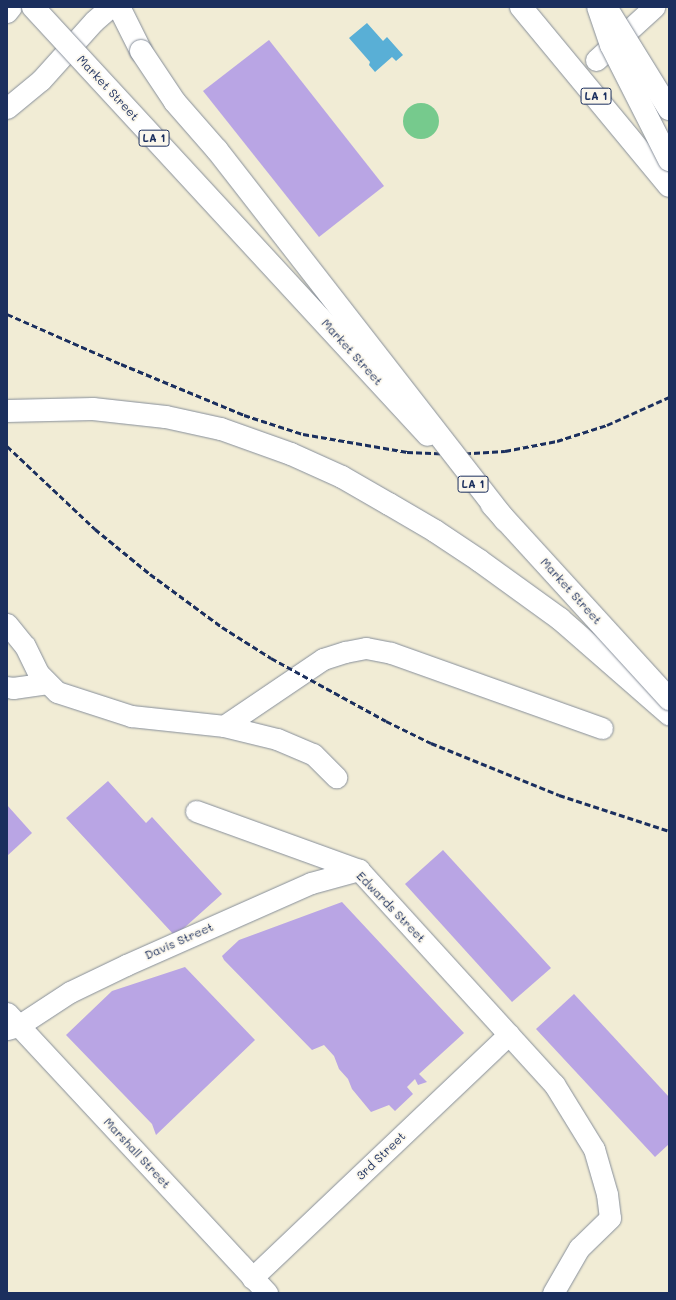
<!DOCTYPE html>
<html>
<head>
<meta charset="utf-8">
<style>
  body { margin:0 }
  #map { position:relative; width:676px; height:1300px; overflow:hidden; background:#f1ecd5; font-family:Mali,sans-serif }
  div>[style] { position:absolute }
  [style*='--x'] { left:calc(var(--x)*1px); top:calc(var(--y)*1px); width:calc(var(--w)*1px); rotate:calc(var(--a)*1deg) }
  .green>* { inset:0; background:#76ca8d }
  .round { border-radius:50% }
  .water>* { inset:0; background:#59afd6 }
  .building>* { inset:0; background:#b9a5e4 }
  .roads { filter:drop-shadow(0 0 1px #868e9a) drop-shadow(0 0 1px #868e9a) }
  .minor>* { height:21px; margin:-10.5px; padding:0 10.5px; transform-origin:10.5px; border-radius:10.5px; background:#fff }
  .major>* { height:22px; margin:-11px; padding:0 11px; transform-origin:11px; border-radius:11px; background:#fff }
  .highway>* { height:22px; margin:-11px; padding:0 11px; transform-origin:11px; border-radius:11px; background:#fff }
  .rail>* { height:3px; margin-top:-1.5px; transform-origin:0; background:repeating-linear-gradient(90deg,#1b2f5e 0 6px,transparent 0 9px) }
  .bridges { filter:drop-shadow(0 0 1px #868e9a) drop-shadow(0 0 1px #868e9a) }
  .major-bridge>* { height:22px; margin:-11px; padding:0 11px; transform-origin:11px; border-radius:11px; background:#fff }
  .highway-bridge>* { height:22px; margin:-11px; padding:0 11px; transform-origin:11px; border-radius:11px; background:#fff }
  span { translate:-50% -50%; white-space:nowrap; text-align:center; line-height:1.15; -webkit-text-stroke:3.5px #fbf7ec; paint-order:stroke }
  .shield-label span { padding:1px 3px; background:#fbf7ec; border:1px solid; border-radius:3px; -webkit-text-stroke-width:0 }
  .shield-label { font-size:11px; color:#1b2f5e; font-weight:700 }
  .street-label { font-size:12px; color:#1b2f5e }
  .frame { position:absolute; inset:0; border:8px solid #1b2f5e; pointer-events:none }
</style>
</head>
<body>
<div id="map">
  <div class="green">
    <i class="round" style="left:403px;top:103px;width:36px;height:36px"></i>
  </div>
  <div class="water">
    <i style="clip-path:polygon(367px 23px,383px 41px,387px 37px,403px 55px,396px 61px,392px 57px,375px 72px,369px 65px,370px 62px,349px 38px)"></i>
  </div>
  <div class="building">
    <i style="clip-path:polygon(269px 40px,384px 186px,319px 237px,203px 91px)"></i>
    <i style="clip-path:polygon(108px 781px,146px 823px,152px 817px,222px 894px,175px 936px,66px 818px)"></i>
    <i style="clip-path:polygon(7px 805px,32px 833px,7px 856px)"></i>
    <i style="clip-path:polygon(443px 850px,551px 968px,512px 1002px,405px 884px)"></i>
    <i style="clip-path:polygon(342px 902px,464px 1033px,419px 1074px,427px 1082px,418px 1085px,415px 1079px,407px 1087px,413px 1094px,395px 1111px,389px 1105px,371px 1112px,352px 1089px,348px 1079px,339px 1069px,334px 1056px,324px 1045px,312px 1050px,224px 960px,222px 956px,239px 940px)"></i>
    <i style="clip-path:polygon(185px 967px,255px 1040px,156px 1135px,152px 1124px,66px 1035px,112px 991px)"></i>
    <i style="clip-path:polygon(574px 994px,669px 1097px,669px 1144px,655px 1157px,536px 1029px)"></i>
  </div>
  <div class="roads">
    <div class="minor">
      <i style="--x:596;--y:60;--w:79;--a:-42.4"></i>
      <i style="--x:7;--y:108;--w:44;--a:-39.5"></i>
      <i style="--x:41;--y:80;--w:79;--a:-48.1"></i>
      <i style="--x:94;--y:21;--w:21;--a:-41"></i>
      <i style="--x:7;--y:624;--w:28;--a:51"></i>
      <i style="--x:25;--y:646;--w:30;--a:64"></i>
      <i style="--x:38;--y:673;--w:27;--a:45"></i>
      <i style="--x:57;--y:692;--w:78;--a:18"></i>
      <i style="--x:131;--y:716;--w:94;--a:6.1"></i>
      <i style="--x:224;--y:726;--w:55;--a:13.8"></i>
      <i style="--x:277;--y:739;--w:39;--a:23"></i>
      <i style="--x:313;--y:754;--w:33;--a:45"></i>
      <i style="--x:7;--y:687;--w:6;--a:9"></i>
      <i style="--x:13;--y:688;--w:35;--a:-8"></i>
      <i style="--x:224;--y:726;--w:120;--a:-34.1"></i>
      <i style="--x:323;--y:659;--w:23;--a:-18"></i>
      <i style="--x:345;--y:652;--w:21;--a:-11"></i>
      <i style="--x:366;--y:648;--w:25;--a:11"></i>
      <i style="--x:391;--y:653;--w:224;--a:19.6"></i>
      <i style="--x:196;--y:811;--w:173;--a:19.9"></i>
      <i style="--x:359;--y:870;--w:290;--a:47.7"></i>
      <i style="--x:554;--y:1084;--w:76;--a:58.4"></i>
      <i style="--x:594;--y:1149;--w:47;--a:73.9"></i>
      <i style="--x:607;--y:1194;--w:24;--a:83"></i>
      <i style="--x:610;--y:1218;--w:43;--a:135.9"></i>
      <i style="--x:579;--y:1248;--w:52;--a:120"></i>
      <i style="--x:7;--y:1013;--w:382;--a:47.1"></i>
      <i style="--x:7;--y:1029;--w:11;--a:-15"></i>
      <i style="--x:18;--y:1026;--w:62;--a:-33.2"></i>
      <i style="--x:70;--y:992;--w:62;--a:-25.7"></i>
      <i style="--x:126;--y:965;--w:202;--a:-23.9"></i>
      <i style="--x:311;--y:883;--w:50;--a:-15.2"></i>
      <i style="--x:252;--y:1278;--w:354;--a:-43.5"></i>
    </div>
    <div class="major">
      <i style="--x:521;--y:7;--w:232;--a:50.4"></i>
    </div>
    <div class="highway">
      <i style="--x:119;--y:7;--w:49;--a:63.4"></i>
      <i style="--x:7;--y:12;--w:6;--a:-51"></i>
      <i style="--x:7;--y:411;--w:86;--a:-1.3"></i>
      <i style="--x:93;--y:409;--w:73;--a:6.3"></i>
      <i style="--x:166;--y:417;--w:56;--a:12.3"></i>
      <i style="--x:221;--y:429;--w:74;--a:19.7"></i>
      <i style="--x:291;--y:454;--w:56;--a:24.3"></i>
      <i style="--x:342;--y:477;--w:54;--a:29.9"></i>
      <i style="--x:389;--y:504;--w:53;--a:30.4"></i>
      <i style="--x:435;--y:531;--w:54;--a:33.7"></i>
      <i style="--x:480;--y:561;--w:99;--a:35.9"></i>
      <i style="--x:560;--y:619;--w:145;--a:41.1"></i>
    </div>
  </div>
  <div class="rail">
    <i style="--x:7;--y:314;--w:124;--a:23.7"></i>
    <i style="--x:121;--y:364;--w:133;--a:22.5"></i>
    <i style="--x:244;--y:415;--w:62;--a:17.9"></i>
    <i style="--x:303;--y:434;--w:106;--a:9.8"></i>
    <i style="--x:407;--y:452;--w:49;--a:2.3"></i>
    <i style="--x:456;--y:454;--w:49;--a:-3.5"></i>
    <i style="--x:505;--y:451;--w:53;--a:-10.9"></i>
    <i style="--x:557;--y:441;--w:52;--a:-17.7"></i>
    <i style="--x:607;--y:425;--w:68;--a:-24.3"></i>
    <i style="--x:7;--y:446;--w:121;--a:43.3"></i>
    <i style="--x:95;--y:529;--w:71;--a:39.3"></i>
    <i style="--x:150;--y:574;--w:89;--a:36.4"></i>
    <i style="--x:222;--y:627;--w:58;--a:32.3"></i>
    <i style="--x:271;--y:658;--w:131;--a:28.7"></i>
    <i style="--x:386;--y:721;--w:50;--a:26.1"></i>
    <i style="--x:431;--y:743;--w:138;--a:22.1"></i>
    <i style="--x:559;--y:795;--w:116;--a:18.1"></i>
  </div>
  <div class="bridges">
    <div class="major-bridge">
      <i style="--x:33;--y:7;--w:582;--a:47.3"></i>
      <i style="--x:492;--y:505;--w:263;--a:47.6"></i>
    </div>
    <div class="highway-bridge">
      <i style="--x:598;--y:7;--w:40;--a:71.1"></i>
      <i style="--x:611;--y:45;--w:129;--a:63.2"></i>
      <i style="--x:609;--y:12;--w:114;--a:58.3"></i>
      <i style="--x:141;--y:51;--w:61;--a:56.3"></i>
      <i style="--x:175;--y:102;--w:64;--a:48.8"></i>
      <i style="--x:217;--y:150;--w:469;--a:52.1"></i>
    </div>
  </div>
  <div class="shield-label">
    <span style="left:596px;top:96px">LA 1</span>
    <span style="left:154px;top:138px">LA 1</span>
    <span style="left:473px;top:484px">LA 1</span>
  </div>
  <div class="street-label">
    <span style="left:108px;top:88px;rotate:47deg">Market Street</span>
    <span style="left:352px;top:352px;rotate:48deg">Market Street</span>
    <span style="left:571px;top:591px;rotate:48deg">Market Street</span>
    <span style="left:391px;top:907px;rotate:46deg">Edwards Street</span>
    <span style="left:179px;top:941px;rotate:-24deg">Davis Street</span>
    <span style="left:137px;top:1153px;rotate:47deg">Marshall Street</span>
    <span style="left:381px;top:1156px;rotate:-44deg">3rd Street</span>
  </div>
  <div class="frame"></div>
</div>
</body>
</html>
